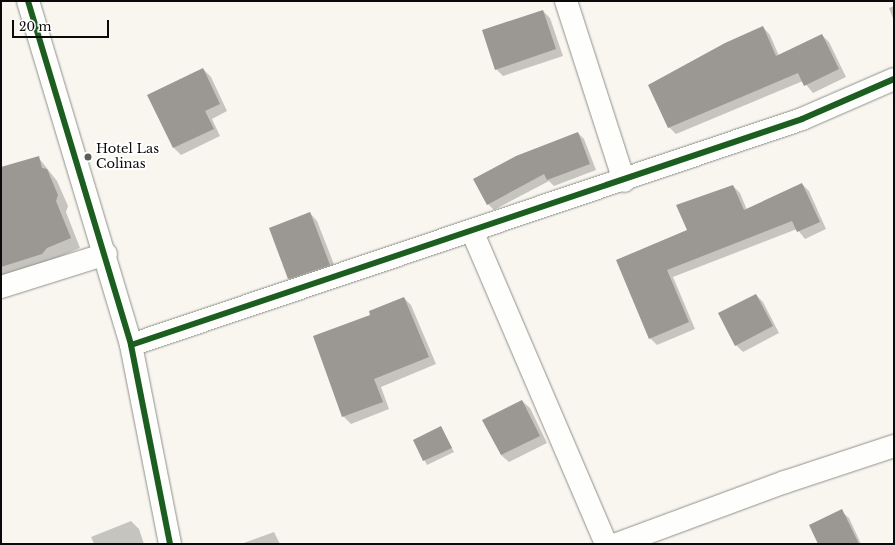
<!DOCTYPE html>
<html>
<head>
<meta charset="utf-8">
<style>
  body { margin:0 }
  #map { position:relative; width:895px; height:545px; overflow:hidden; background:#f8f6ee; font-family:"Libre Baskerville",serif }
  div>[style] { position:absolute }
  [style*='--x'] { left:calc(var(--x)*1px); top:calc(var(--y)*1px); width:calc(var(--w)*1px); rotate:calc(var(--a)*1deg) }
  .shadow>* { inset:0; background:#0003 }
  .building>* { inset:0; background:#9b9894 }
  .roads { filter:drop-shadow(0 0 1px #91908d) drop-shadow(0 0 1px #91908d) }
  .street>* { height:22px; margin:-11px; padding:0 11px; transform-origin:11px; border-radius:11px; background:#fefefc }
  .cycleway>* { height:6px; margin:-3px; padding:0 3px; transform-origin:3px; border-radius:3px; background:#1b5e20 }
  .dots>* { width:11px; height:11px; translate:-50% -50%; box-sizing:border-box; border:2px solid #fff; border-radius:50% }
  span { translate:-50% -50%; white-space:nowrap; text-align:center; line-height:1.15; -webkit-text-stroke:4px #fff; paint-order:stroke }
  .poi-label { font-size:13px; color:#0a0a0a }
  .left { translate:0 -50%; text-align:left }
  .frame { position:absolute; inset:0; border:2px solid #0a0a0a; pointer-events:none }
  .scale { position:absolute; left:12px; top:20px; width:97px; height:18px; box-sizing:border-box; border:2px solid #0a0a0a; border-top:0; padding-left:5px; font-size:12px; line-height:14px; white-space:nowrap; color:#0a0a0a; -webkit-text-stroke:3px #fff; paint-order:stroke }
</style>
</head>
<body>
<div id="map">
  <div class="shadow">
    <i style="clip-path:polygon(894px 6px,894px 21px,889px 8px)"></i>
    <i style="clip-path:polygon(543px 11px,550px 18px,563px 56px,503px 76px,496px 69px)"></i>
    <i style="clip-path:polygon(763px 27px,770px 35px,779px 56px,822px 35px,829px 42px,846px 77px,813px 93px,803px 81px,676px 134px,669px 127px)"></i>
    <i style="clip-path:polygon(203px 69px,211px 77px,227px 111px,212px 119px,220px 136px,181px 155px,174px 148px)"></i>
    <i style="clip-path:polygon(578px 133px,584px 139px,596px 170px,554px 186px,549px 181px,494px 210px,488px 204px)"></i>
    <i style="clip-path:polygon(38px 157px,57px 181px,68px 206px,66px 212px,80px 248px,57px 258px,52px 264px,1px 280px,1px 168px)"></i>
    <i style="clip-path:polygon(802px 184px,809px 191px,826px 229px,805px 239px,797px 229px,673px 277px,695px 329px,657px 345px,650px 338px,617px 260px,688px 230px,733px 186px,740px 193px,747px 210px)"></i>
    <i style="clip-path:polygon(310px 213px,317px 221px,337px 272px,297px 286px,289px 278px)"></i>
    <i style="clip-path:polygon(756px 295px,763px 302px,779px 333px,743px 352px,736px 345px)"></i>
    <i style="clip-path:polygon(404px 298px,411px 305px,436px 364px,381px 387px,389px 409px,351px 424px,343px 416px,372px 316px)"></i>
    <i style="clip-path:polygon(522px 401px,530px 408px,547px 443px,509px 462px,501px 455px)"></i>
    <i style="clip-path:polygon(441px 427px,454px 452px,427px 465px,414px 440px)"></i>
    <i style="clip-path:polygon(841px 511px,849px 518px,861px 544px,820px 544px)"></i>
    <i style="clip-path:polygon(131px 521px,139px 529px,144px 544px,94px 544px,91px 537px)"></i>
    <i style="clip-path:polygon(274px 532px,280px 544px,241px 544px)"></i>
  </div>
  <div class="building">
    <i style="clip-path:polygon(543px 10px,556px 49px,495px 70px,482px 30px)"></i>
    <i style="clip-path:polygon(763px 26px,776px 56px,822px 34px,839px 69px,804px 86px,798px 73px,668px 128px,648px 85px,725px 43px)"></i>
    <i style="clip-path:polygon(203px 68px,220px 104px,205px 111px,214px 129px,173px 148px,147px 95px)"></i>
    <i style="clip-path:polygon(578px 132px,590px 164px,547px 180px,544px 174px,487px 205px,473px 179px,516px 156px)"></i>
    <i style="clip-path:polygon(39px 156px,42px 168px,47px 169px,58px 195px,56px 201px,71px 238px,47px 248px,42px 254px,1px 267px,1px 167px)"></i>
    <i style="clip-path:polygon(802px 183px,820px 222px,797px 232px,792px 221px,667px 270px,689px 322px,649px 339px,616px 260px,687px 230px,676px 205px,733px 185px,744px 210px)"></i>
    <i style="clip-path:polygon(310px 212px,330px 265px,288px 279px,269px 228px)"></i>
    <i style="clip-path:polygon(756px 294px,773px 326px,735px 346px,718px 313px)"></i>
    <i style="clip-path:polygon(404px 297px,429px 357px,374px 379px,383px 402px,342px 417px,313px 336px,370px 315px,369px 311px)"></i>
    <i style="clip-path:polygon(522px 400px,540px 436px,501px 455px,482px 420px)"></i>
    <i style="clip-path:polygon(441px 426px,452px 448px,423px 461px,413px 440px)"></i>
    <i style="clip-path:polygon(842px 509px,859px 544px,818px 544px,809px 525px)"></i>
  </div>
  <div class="roads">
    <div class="street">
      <i style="--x:28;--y:1;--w:359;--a:73.3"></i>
      <i style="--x:131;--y:345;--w:203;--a:78.9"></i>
      <i style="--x:566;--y:1;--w:189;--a:72.1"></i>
      <i style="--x:472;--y:231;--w:340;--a:66.8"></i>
      <i style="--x:1;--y:287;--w:110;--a:-17.4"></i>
      <i style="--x:131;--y:345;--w:708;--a:-18.61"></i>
      <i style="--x:802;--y:119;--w:100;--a:-23.5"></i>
      <i style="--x:617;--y:544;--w:179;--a:-20.3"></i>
      <i style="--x:785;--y:482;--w:115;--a:-18.3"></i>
    </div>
  </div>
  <div class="cycleway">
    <i style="--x:28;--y:1;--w:359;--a:73.3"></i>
    <i style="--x:131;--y:345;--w:203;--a:78.9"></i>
    <i style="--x:131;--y:345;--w:708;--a:-18.61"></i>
    <i style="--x:802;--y:119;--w:100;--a:-23.5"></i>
  </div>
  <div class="dots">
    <i style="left:88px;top:157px;background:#5d5d5a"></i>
  </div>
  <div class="poi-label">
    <span class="left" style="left:96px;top:157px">Hotel Las<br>Colinas</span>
  </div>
  <div class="frame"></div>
  <div class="scale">20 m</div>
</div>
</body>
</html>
